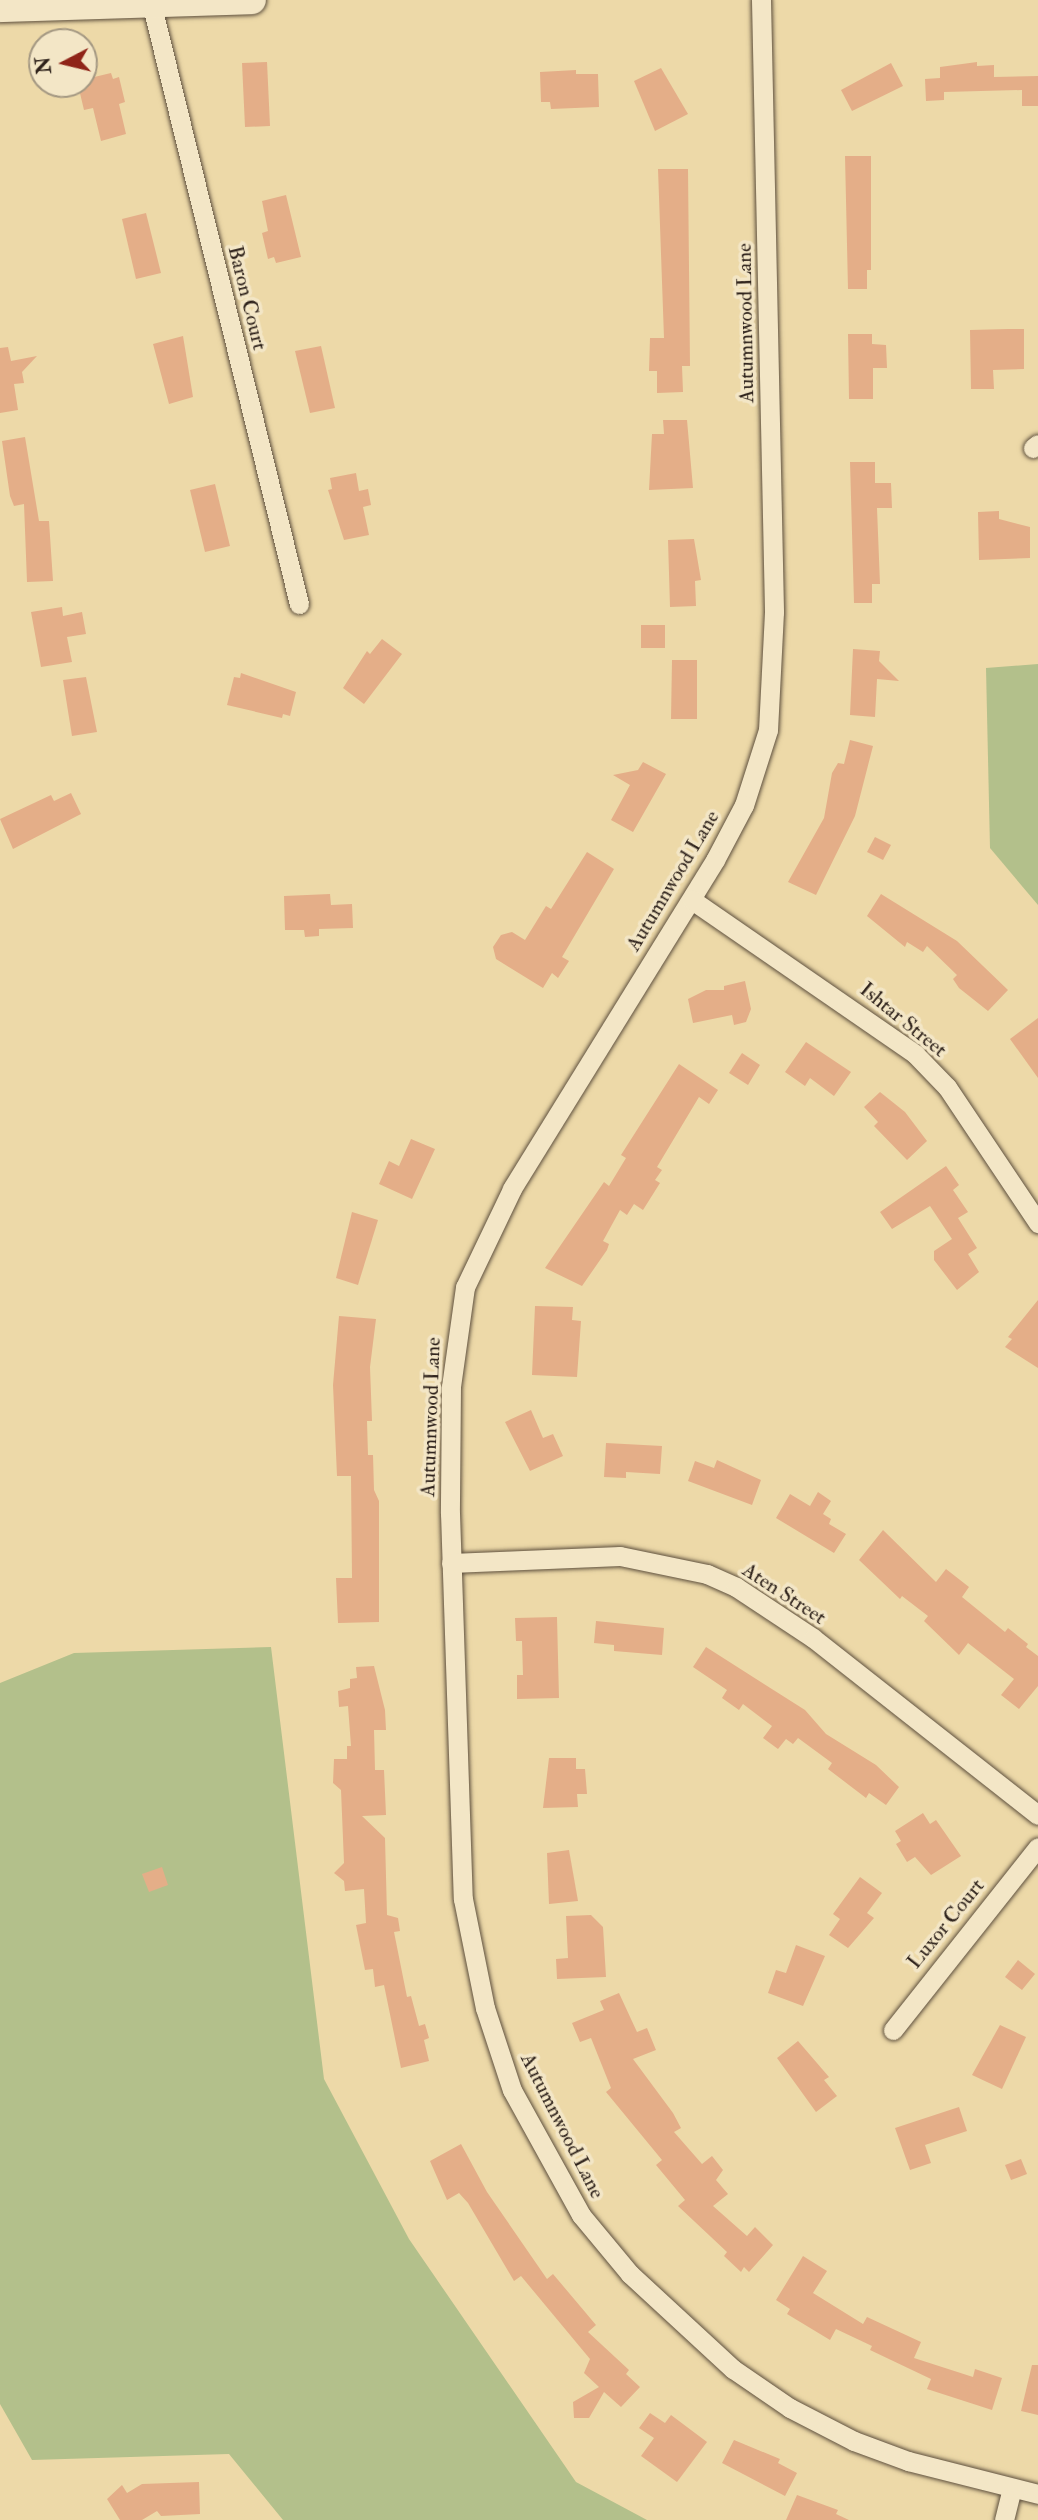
<!DOCTYPE html>
<html>
<head>
<meta charset="utf-8">
<style>
  body { margin:0 }
  #map { position:relative; width:1038px; height:2520px; overflow:hidden; background:#edd9a8; font-family:"IM FELL Double Pica",serif }
  div>[style] { position:absolute }
  [style*='--x'] { left:calc(var(--x)*1px); top:calc(var(--y)*1px); width:calc(var(--w)*1px); rotate:calc(var(--a)*1deg) }
  .green>* { inset:0; background:#b3c08b }
  .building>* { inset:0; background:#e4ae88 }
  .roads { filter:drop-shadow(0 0 2px #5e503e) drop-shadow(0 0 2px #5e503e) }
  .street>* { height:19px; margin:-9.5px; padding:0 9.5px; transform-origin:9.5px; border-radius:9.5px; background:#f3e6c6 }
  .secondary>* { height:28px; margin:-14px; padding:0 14px; transform-origin:14px; border-radius:14px; background:#f3e6c6 }
  span { translate:-50% -50%; white-space:nowrap; text-align:center; line-height:1.15; -webkit-text-stroke:7px #f3e6c6; paint-order:stroke }
  .street-label { font-size:21px; color:#2e221b }
  .north { position:absolute; left:28px; top:28px; width:70px; height:70px; box-sizing:border-box; background:#f3e6c6; border:2px solid #a49882; border-radius:50%; rotate:263deg; font-size:19px; font-weight:700; line-height:28px; text-align:center; color:#2e221b }
  .north::after { content:''; display:block; margin:auto; width:24px; height:32px; background:#8f2418; clip-path:polygon(50% 0,100% 100%,50% 72%,0 100%) }
</style>
</head>
<body>
<div id="map">
  <div class="green">
    <i style="clip-path:polygon(1038px 664px,1038px 905px,990px 848px,986px 668px)"></i>
    <i style="clip-path:polygon(271px 1647px,324px 2079px,409px 2239px,576px 2482px,647px 2520px,283px 2520px,229px 2454px,32px 2460px,0 2404px,0 1683px,74px 1653px)"></i>
  </div>
  <div class="building">
    <i style="clip-path:polygon(267px 62px,270px 126px,245px 127px,242px 63px)"></i>
    <i style="clip-path:polygon(977px 62px,977px 66px,994px 65px,994px 77px,1038px 76px,1038px 106px,1022px 106px,1022px 90px,944px 92px,944px 100px,926px 101px,925px 79px,940px 78px,940px 67px)"></i>
    <i style="clip-path:polygon(891px 63px,903px 86px,852px 111px,841px 90px)"></i>
    <i style="clip-path:polygon(661px 68px,688px 114px,655px 131px,634px 81px)"></i>
    <i style="clip-path:polygon(576px 70px,576px 74px,598px 74px,599px 107px,551px 109px,550px 102px,541px 102px,540px 72px)"></i>
    <i style="clip-path:polygon(111px 73px,113px 79px,119px 77px,125px 102px,119px 104px,126px 134px,101px 141px,93px 108px,84px 110px,79px 89px,88px 87px,86px 79px)"></i>
    <i style="clip-path:polygon(845px 156px,871px 156px,871px 270px,867px 270px,867px 289px,848px 289px)"></i>
    <i style="clip-path:polygon(658px 169px,688px 169px,690px 366px,682px 366px,683px 392px,657px 393px,657px 371px,649px 371px,650px 338px,664px 338px)"></i>
    <i style="clip-path:polygon(286px 195px,301px 257px,276px 263px,274px 257px,268px 259px,262px 233px,268px 231px,262px 201px)"></i>
    <i style="clip-path:polygon(146px 213px,161px 273px,136px 279px,122px 219px)"></i>
    <i style="clip-path:polygon(1008px 329px,1024px 329px,1024px 369px,993px 370px,994px 389px,971px 389px,970px 330px)"></i>
    <i style="clip-path:polygon(848px 334px,872px 334px,872px 344px,886px 345px,887px 368px,873px 368px,873px 399px,849px 399px)"></i>
    <i style="clip-path:polygon(183px 336px,193px 397px,169px 404px,153px 344px)"></i>
    <i style="clip-path:polygon(321px 346px,335px 408px,310px 413px,295px 351px)"></i>
    <i style="clip-path:polygon(8px 347px,11px 361px,37px 356px,22px 372px,24px 383px,14px 384px,18px 410px,0 413px,0 348px)"></i>
    <i style="clip-path:polygon(663px 420px,687px 420px,693px 488px,649px 490px,652px 434px,664px 434px)"></i>
    <i style="clip-path:polygon(25px 437px,39px 521px,49px 521px,53px 581px,27px 582px,24px 504px,14px 506px,10px 496px,2px 441px)"></i>
    <i style="clip-path:polygon(850px 462px,875px 462px,875px 483px,891px 483px,892px 508px,877px 508px,880px 584px,872px 584px,872px 603px,854px 603px)"></i>
    <i style="clip-path:polygon(356px 473px,359px 491px,368px 489px,371px 505px,363px 507px,369px 535px,344px 540px,328px 490px,332px 489px,330px 478px)"></i>
    <i style="clip-path:polygon(215px 484px,230px 546px,205px 552px,190px 490px)"></i>
    <i style="clip-path:polygon(999px 511px,999px 519px,1030px 527px,1030px 558px,979px 560px,978px 512px)"></i>
    <i style="clip-path:polygon(694px 539px,701px 580px,695px 581px,696px 606px,670px 607px,668px 540px)"></i>
    <i style="clip-path:polygon(62px 607px,63px 616px,82px 612px,86px 634px,67px 637px,72px 662px,41px 667px,31px 612px)"></i>
    <i style="clip-path:polygon(641px 625px,665px 625px,665px 648px,641px 648px)"></i>
    <i style="clip-path:polygon(382px 639px,402px 654px,364px 704px,343px 688px,367px 651px,370px 654px)"></i>
    <i style="clip-path:polygon(853px 649px,880px 651px,879px 661px,899px 681px,877px 679px,875px 717px,850px 715px)"></i>
    <i style="clip-path:polygon(672px 660px,697px 660px,697px 719px,671px 719px)"></i>
    <i style="clip-path:polygon(241px 673px,296px 692px,290px 716px,283px 714px,282px 718px,227px 705px,234px 677px,240px 678px)"></i>
    <i style="clip-path:polygon(86px 677px,97px 732px,72px 736px,63px 680px)"></i>
    <i style="clip-path:polygon(850px 740px,873px 746px,855px 816px,816px 895px,788px 882px,824px 818px,832px 773px,838px 763px,844px 764px)"></i>
    <i style="clip-path:polygon(643px 762px,666px 774px,633px 832px,611px 820px,630px 785px,613px 775px,638px 770px)"></i>
    <i style="clip-path:polygon(71px 793px,81px 814px,13px 849px,0 819px,51px 795px,54px 801px)"></i>
    <i style="clip-path:polygon(875px 837px,891px 845px,883px 860px,867px 852px)"></i>
    <i style="clip-path:polygon(587px 852px,614px 869px,562px 957px,569px 961px,558px 978px,552px 973px,543px 988px,496px 959px,493px 947px,501px 935px,512px 932px,525px 940px,546px 906px,551px 909px)"></i>
    <i style="clip-path:polygon(330px 894px,331px 905px,352px 904px,353px 928px,319px 929px,319px 936px,305px 937px,304px 930px,285px 930px,284px 896px)"></i>
    <i style="clip-path:polygon(881px 894px,957px 941px,1008px 990px,988px 1011px,959px 988px,953px 979px,957px 975px,927px 946px,923px 952px,907px 942px,905px 947px,867px 916px)"></i>
    <i style="clip-path:polygon(745px 981px,751px 1009px,746px 1022px,734px 1025px,732px 1015px,693px 1023px,688px 999px,706px 990px,724px 990px,724px 986px)"></i>
    <i style="clip-path:polygon(1038px 1018px,1038px 1078px,1010px 1039px)"></i>
    <i style="clip-path:polygon(806px 1042px,851px 1072px,834px 1096px,810px 1078px,805px 1086px,785px 1072px)"></i>
    <i style="clip-path:polygon(742px 1053px,760px 1065px,748px 1085px,729px 1073px)"></i>
    <i style="clip-path:polygon(679px 1064px,718px 1090px,709px 1104px,699px 1097px,657px 1167px,662px 1170px,655px 1180px,660px 1183px,643px 1210px,634px 1204px,627px 1215px,620px 1210px,603px 1241px,609px 1244px,607px 1250px,582px 1286px,545px 1268px,604px 1182px,609px 1186px,626px 1158px,621px 1155px)"></i>
    <i style="clip-path:polygon(880px 1092px,905px 1112px,927px 1141px,907px 1160px,874px 1126px,878px 1122px,864px 1107px)"></i>
    <i style="clip-path:polygon(411px 1139px,435px 1149px,412px 1199px,379px 1184px,389px 1161px,399px 1166px)"></i>
    <i style="clip-path:polygon(946px 1166px,959px 1185px,953px 1190px,968px 1212px,958px 1218px,977px 1248px,968px 1254px,979px 1272px,957px 1290px,934px 1260px,934px 1251px,952px 1239px,930px 1206px,892px 1229px,880px 1212px)"></i>
    <i style="clip-path:polygon(352px 1212px,378px 1220px,358px 1285px,336px 1278px)"></i>
    <i style="clip-path:polygon(1038px 1300px,1038px 1368px,1005px 1347px,1012px 1339px,1008px 1337px)"></i>
    <i style="clip-path:polygon(535px 1306px,573px 1307px,572px 1320px,581px 1321px,577px 1377px,532px 1375px)"></i>
    <i style="clip-path:polygon(339px 1316px,376px 1319px,370px 1367px,372px 1421px,367px 1421px,368px 1455px,373px 1455px,374px 1490px,379px 1501px,379px 1622px,338px 1623px,336px 1578px,352px 1578px,351px 1476px,337px 1476px,333px 1385px)"></i>
    <i style="clip-path:polygon(531px 1410px,543px 1438px,553px 1434px,563px 1456px,530px 1471px,505px 1422px)"></i>
    <i style="clip-path:polygon(606px 1443px,662px 1446px,660px 1474px,626px 1472px,626px 1478px,604px 1477px)"></i>
    <i style="clip-path:polygon(717px 1460px,761px 1480px,752px 1505px,688px 1481px,695px 1461px,714px 1468px)"></i>
    <i style="clip-path:polygon(818px 1492px,831px 1501px,823px 1514px,831px 1519px,829px 1524px,846px 1534px,834px 1553px,776px 1518px,790px 1494px,810px 1506px)"></i>
    <i style="clip-path:polygon(883px 1530px,936px 1582px,946px 1569px,969px 1587px,962px 1597px,1005px 1632px,1008px 1628px,1028px 1644px,1026px 1647px,1038px 1656px,1038px 1686px,1019px 1709px,1001px 1695px,1014px 1679px,968px 1643px,959px 1655px,924px 1621px,928px 1616px,902px 1596px,900px 1599px,859px 1560px)"></i>
    <i style="clip-path:polygon(557px 1617px,559px 1698px,517px 1699px,517px 1675px,523px 1675px,522px 1641px,516px 1641px,515px 1618px)"></i>
    <i style="clip-path:polygon(596px 1621px,664px 1628px,662px 1655px,614px 1651px,614px 1645px,594px 1643px)"></i>
    <i style="clip-path:polygon(706px 1647px,805px 1710px,826px 1734px,876px 1765px,899px 1787px,886px 1805px,869px 1793px,866px 1798px,828px 1769px,832px 1763px,798px 1738px,793px 1744px,786px 1739px,778px 1749px,763px 1738px,772px 1726px,743px 1704px,739px 1710px,722px 1698px,727px 1690px,693px 1667px)"></i>
    <i style="clip-path:polygon(374px 1666px,385px 1710px,386px 1730px,374px 1730px,375px 1770px,384px 1770px,386px 1815px,362px 1816px,385px 1838px,387px 1915px,398px 1918px,400px 1931px,394px 1932px,407px 1997px,411px 1996px,419px 2026px,425px 2024px,429px 2038px,424px 2040px,429px 2061px,401px 2068px,384px 1985px,375px 1987px,373px 1969px,365px 1970px,356px 1925px,366px 1923px,364px 1889px,345px 1891px,344px 1881px,334px 1873px,344px 1863px,341px 1790px,333px 1783px,334px 1759px,347px 1759px,347px 1746px,351px 1746px,348px 1706px,339px 1707px,338px 1691px,350px 1688px,350px 1679px,357px 1678px,356px 1667px)"></i>
    <i style="clip-path:polygon(549px 1758px,576px 1758px,576px 1769px,585px 1769px,587px 1794px,577px 1794px,578px 1807px,543px 1808px)"></i>
    <i style="clip-path:polygon(923px 1813px,930px 1824px,936px 1820px,961px 1856px,931px 1875px,915px 1857px,907px 1862px,896px 1844px,901px 1841px,895px 1831px)"></i>
    <i style="clip-path:polygon(569px 1850px,578px 1901px,549px 1904px,547px 1853px)"></i>
    <i style="clip-path:polygon(162px 1867px,168px 1885px,149px 1892px,142px 1874px)"></i>
    <i style="clip-path:polygon(860px 1877px,882px 1893px,867px 1913px,874px 1918px,848px 1948px,829px 1935px,840px 1919px,833px 1914px)"></i>
    <i style="clip-path:polygon(591px 1915px,603px 1927px,606px 1977px,557px 1979px,556px 1959px,568px 1958px,566px 1916px)"></i>
    <i style="clip-path:polygon(796px 1945px,825px 1956px,803px 2006px,768px 1993px,776px 1970px,786px 1973px)"></i>
    <i style="clip-path:polygon(1018px 1960px,1035px 1974px,1022px 1990px,1005px 1977px)"></i>
    <i style="clip-path:polygon(619px 1993px,637px 2032px,647px 2028px,656px 2050px,633px 2059px,673px 2113px,681px 2128px,674px 2132px,702px 2164px,712px 2156px,723px 2170px,716px 2180px,728px 2194px,713px 2206px,747px 2236px,755px 2227px,773px 2245px,749px 2272px,744px 2267px,741px 2272px,724px 2256px,727px 2252px,678px 2206px,685px 2200px,656px 2165px,662px 2160px,606px 2092px,611px 2088px,591px 2038px,580px 2042px,572px 2023px,604px 2010px,600px 2001px)"></i>
    <i style="clip-path:polygon(1000px 2025px,1026px 2037px,1002px 2089px,972px 2075px)"></i>
    <i style="clip-path:polygon(798px 2041px,829px 2077px,824px 2080px,837px 2096px,816px 2112px,777px 2058px)"></i>
    <i style="clip-path:polygon(959px 2107px,967px 2131px,925px 2145px,931px 2163px,910px 2170px,895px 2128px)"></i>
    <i style="clip-path:polygon(461px 2144px,487px 2192px,547px 2279px,553px 2274px,596px 2325px,588px 2332px,629px 2370px,626px 2374px,640px 2387px,621px 2407px,604px 2392px,589px 2418px,574px 2418px,573px 2402px,599px 2387px,584px 2373px,590px 2359px,521px 2276px,514px 2281px,468px 2203px,459px 2193px,447px 2200px,430px 2161px)"></i>
    <i style="clip-path:polygon(1021px 2159px,1027px 2174px,1011px 2180px,1005px 2165px)"></i>
    <i style="clip-path:polygon(803px 2256px,827px 2271px,813px 2293px,863px 2324px,867px 2317px,921px 2342px,914px 2358px,973px 2377px,975px 2369px,1002px 2378px,992px 2410px,927px 2389px,931px 2379px,870px 2350px,872px 2346px,836px 2329px,830px 2340px,787px 2314px,790px 2309px,776px 2300px)"></i>
    <i style="clip-path:polygon(1032px 2365px,1038px 2365px,1038px 2415px,1021px 2411px)"></i>
    <i style="clip-path:polygon(650px 2413px,665px 2423px,671px 2415px,707px 2442px,677px 2482px,641px 2456px,654px 2438px,639px 2428px)"></i>
    <i style="clip-path:polygon(734px 2440px,780px 2459px,778px 2463px,797px 2473px,785px 2496px,722px 2463px)"></i>
    <i style="clip-path:polygon(199px 2482px,200px 2514px,161px 2516px,157px 2511px,142px 2520px,120px 2520px,107px 2499px,122px 2485px,127px 2493px,142px 2484px)"></i>
    <i style="clip-path:polygon(797px 2495px,838px 2510px,836px 2514px,849px 2520px,786px 2520px)"></i>
  </div>
  <div class="roads">
    <div class="street">
      <i style="--x:761;--y:0;--w:612;--a:88.78"></i>
      <i style="--x:774;--y:612;--w:118;--a:92.9"></i>
      <i style="--x:768;--y:730;--w:79;--a:107.7"></i>
      <i style="--x:744;--y:805;--w:62;--a:117.8"></i>
      <i style="--x:715;--y:860;--w:387;--a:121.7"></i>
      <i style="--x:512;--y:1189;--w:109;--a:115.6"></i>
      <i style="--x:465;--y:1287;--w:101;--a:98"></i>
      <i style="--x:451;--y:1387;--w:126;--a:90.5"></i>
      <i style="--x:450;--y:1513;--w:386;--a:88.1"></i>
      <i style="--x:463;--y:1899;--w:111;--a:78.6"></i>
      <i style="--x:485;--y:2008;--w:86;--a:71.8"></i>
      <i style="--x:512;--y:2090;--w:143;--a:61.1"></i>
      <i style="--x:581;--y:2215;--w:77;--a:50.3"></i>
      <i style="--x:630;--y:2274;--w:140;--a:42.7"></i>
      <i style="--x:733;--y:2369;--w:69;--a:34.4"></i>
      <i style="--x:790;--y:2408;--w:72;--a:27.3"></i>
      <i style="--x:854;--y:2441;--w:58;--a:20.3"></i>
      <i style="--x:908;--y:2461;--w:134;--a:14.2"></i>
      <i style="--x:151;--y:2;--w:620;--a:76.19"></i>
      <i style="--x:1033;--y:448;--w:6;--a:-39"></i>
      <i style="--x:692;--y:900;--w:271;--a:34.6"></i>
      <i style="--x:915;--y:1054;--w:46;--a:45.9"></i>
      <i style="--x:947;--y:1087;--w:164;--a:56.2"></i>
      <i style="--x:451;--y:1563;--w:169;--a:-2.4"></i>
      <i style="--x:620;--y:1556;--w:89;--a:11.7"></i>
      <i style="--x:707;--y:1574;--w:32;--a:24"></i>
      <i style="--x:736;--y:1587;--w:92;--a:33.5"></i>
      <i style="--x:813;--y:1638;--w:286;--a:38.2"></i>
      <i style="--x:893;--y:2030;--w:233;--a:-51.6"></i>
      <i style="--x:1004;--y:2520;--w:33;--a:-76"></i>
    </div>
    <div class="secondary">
      <i style="--x:0;--y:8;--w:252;--a:-1.8"></i>
    </div>
  </div>
  <div class="street-label">
    <span style="left:247px;top:298px;rotate:76deg">Baron Court</span>
    <span style="left:746px;top:323px;rotate:-91deg">Autumnwood Lane</span>
    <span style="left:673px;top:881px;rotate:-59deg">Autumnwood Lane</span>
    <span style="left:903px;top:1020px;rotate:39deg">Ishtar Street</span>
    <span style="left:431px;top:1417px;rotate:-88deg">Autumnwood Lane</span>
    <span style="left:784px;top:1594px;rotate:33deg">Aten Street</span>
    <span style="left:946px;top:1924px;rotate:-51deg">Luxor Court</span>
    <span style="left:562px;top:2126px;rotate:63deg">Autumnwood Lane</span>
  </div>
  <div class="north">N</div>
</div>
</body>
</html>
